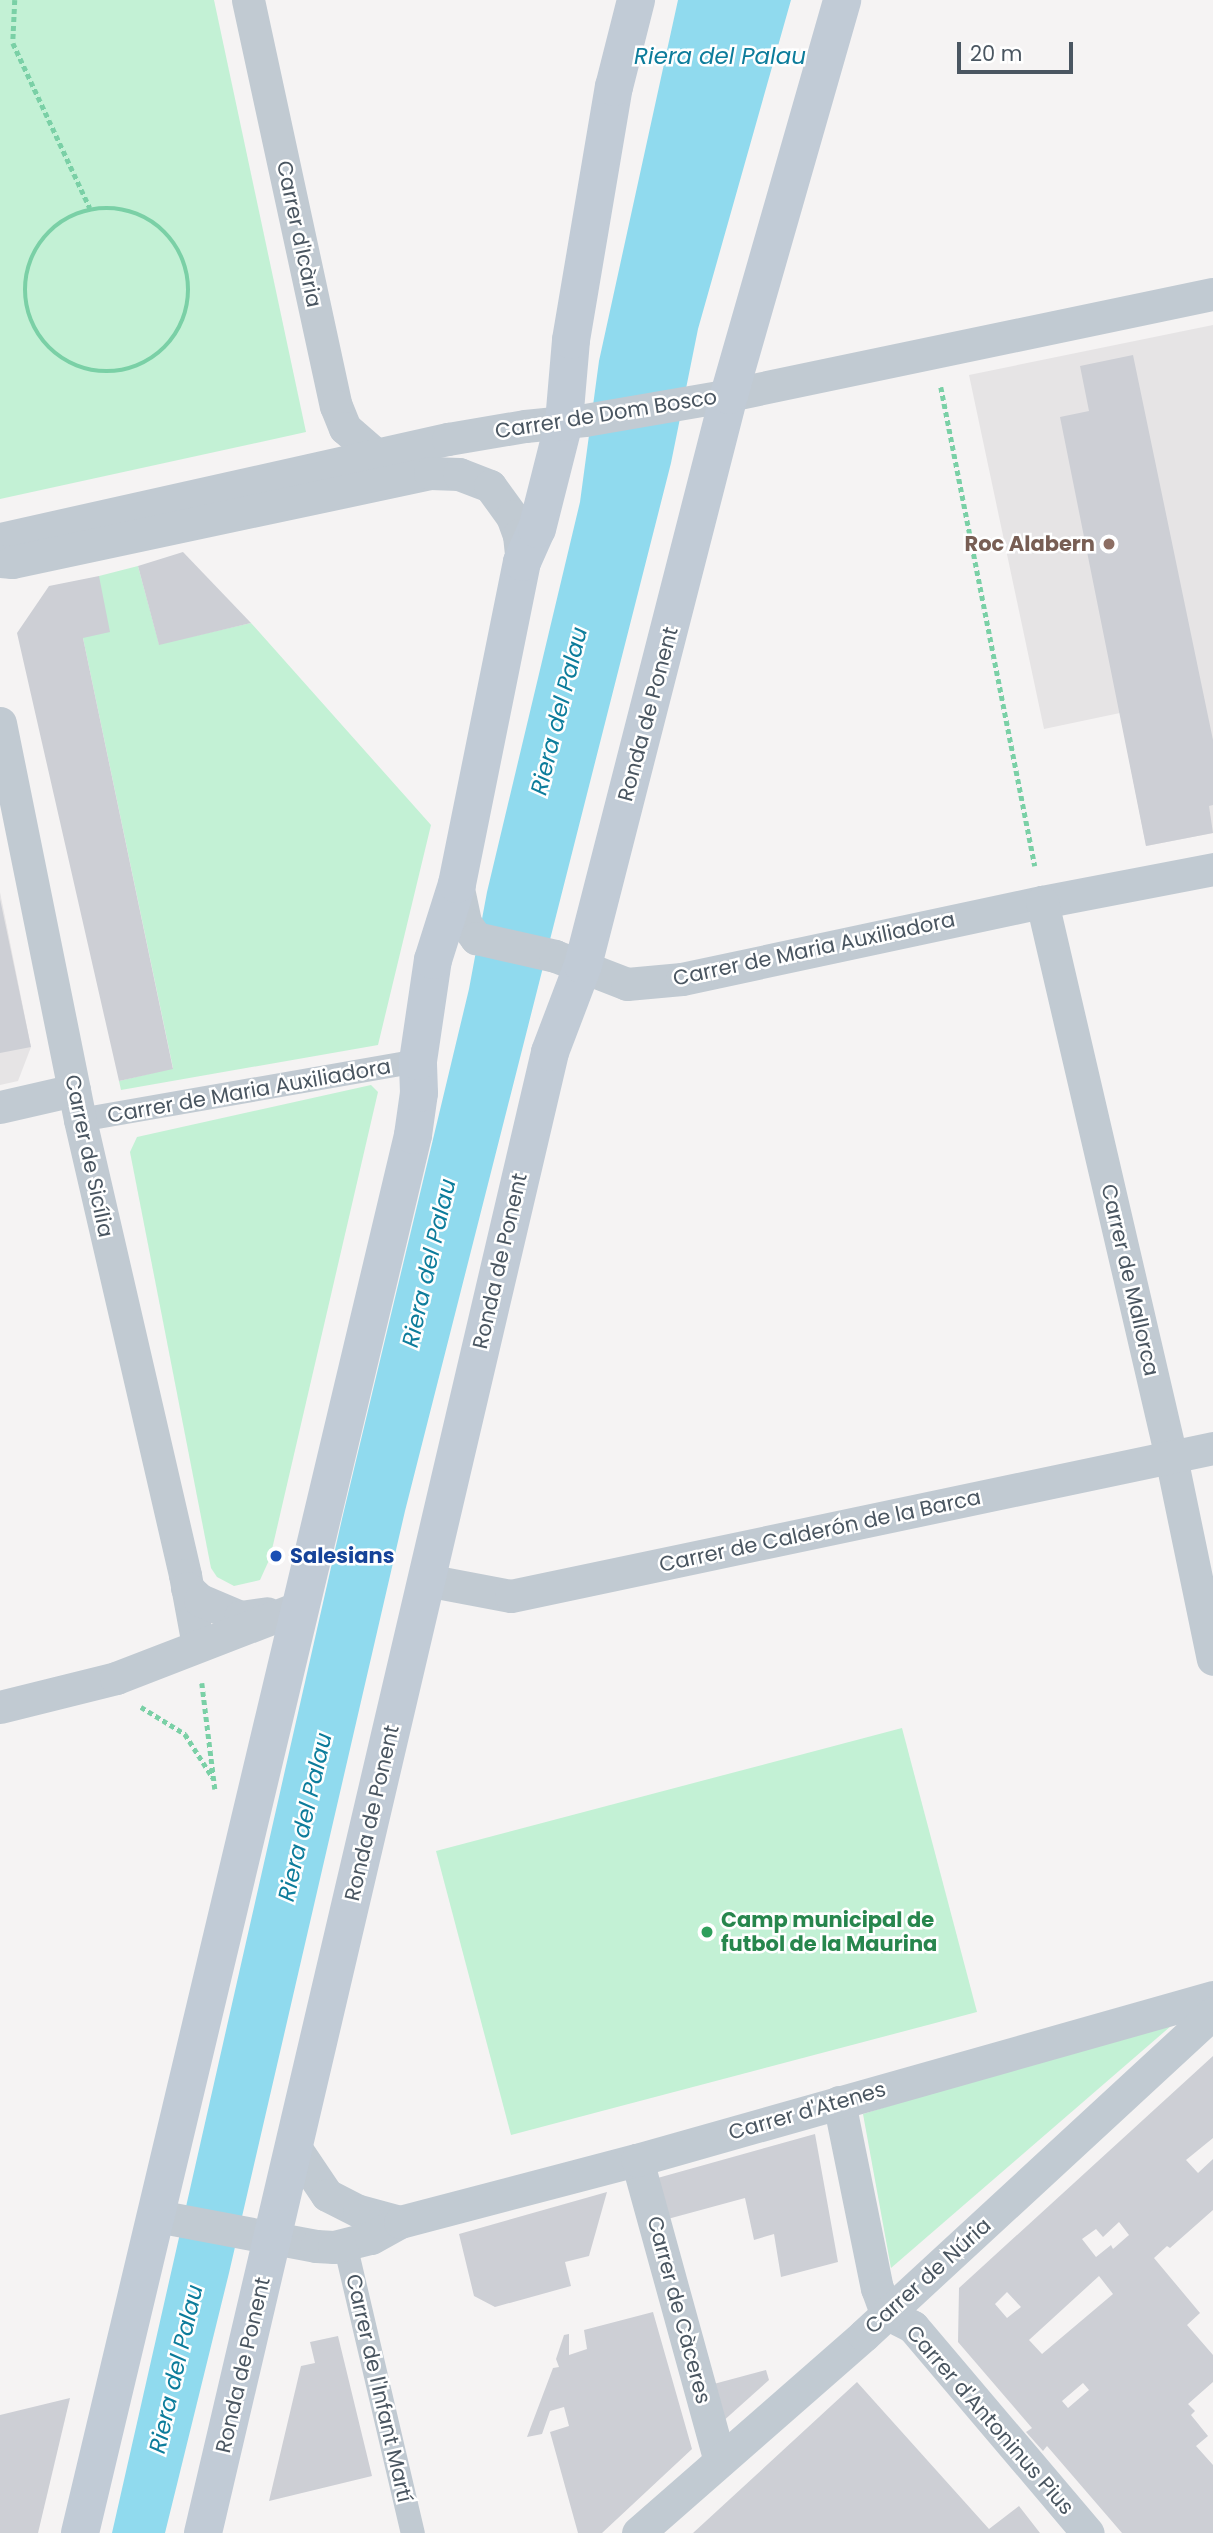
<!DOCTYPE html>
<html>
<head>
<meta charset="utf-8">
<style>
  body { margin:0 }
  #map { position:relative; width:1213px; height:2533px; overflow:hidden; background:#f5f3f3; font-family:Poppins,sans-serif }
  div>[style] { position:absolute }
  [style*='--x'] { left:calc(var(--x)*1px); top:calc(var(--y)*1px); width:calc(var(--w)*1px); rotate:calc(var(--a)*1deg) }
  .education>* { inset:0; background:#e6e4e5 }
  .green>* { inset:0; background:#c3f1d5 }
  .water>* { inset:0; background:#90daee }
  .building>* { inset:0; background:#cdcfd5 }
  .path>* { height:4.5px; margin-top:-2.25px; transform-origin:0; background:repeating-linear-gradient(90deg,#7ad0a6 0 5px,transparent 0 8.5px) }
  .path>.ring { margin:-2.25px; padding:0; box-sizing:content-box; background:none; border:4.5px solid #7ad0a6; border-radius:50% }
  .pedestrian>* { height:24px; margin:-12px; padding:0 12px; transform-origin:12px; border-radius:12px; background:#c1cad2 }
  .minor>* { height:33px; margin:-16.5px; padding:0 16.5px; transform-origin:16.5px; border-radius:16.5px; background:#c1cad2 }
  .secondary>* { height:38px; margin:-19px; padding:0 19px; transform-origin:19px; border-radius:19px; background:#c1cbd6 }
  .dots>* { width:19px; height:19px; translate:-50% -50%; box-sizing:border-box; border:4px solid #fff; border-radius:50% }
  span { translate:-50% -50%; white-space:nowrap; text-align:center; line-height:1.15; -webkit-text-stroke:5px #fff; paint-order:stroke }
  .street-label { font-size:21px; color:#4a5661 }
  .education-label { font-size:21px; color:#785e54; font-weight:700 }
  .right { translate:-100% -50%; text-align:right }
  .transit-label { font-size:21px; color:#164399; font-weight:700 }
  .left { translate:0 -50%; text-align:left }
  .leisure-label { font-size:21px; color:#27864d; font-weight:700 }
  .water-label { font-size:23px; color:#0c7c9b; font-style:italic }
  .scale { position:absolute; left:957px; top:42px; width:116px; height:32px; box-sizing:border-box; border:4px solid #4a5661; border-top:0; padding-left:9px; font-size:21px; line-height:24px; white-space:nowrap; color:#4a5661; -webkit-text-stroke:5px #fff; paint-order:stroke }
</style>
</head>
<body>
<div id="map">
  <div class="education">
    <i style="clip-path:polygon(1213px 325px,1213px 833px,1146px 846px,1120px 713px,1044px 729px,969px 375px)"></i>
    <i style="clip-path:polygon(0 892px,31px 1047px,18px 1081px,0 1085px)"></i>
  </div>
  <div class="green">
    <i style="clip-path:polygon(0 0,214px 0,306px 432px,0 499px)"></i>
    <i style="clip-path:polygon(138px 566px,159px 644px,251px 623px,431px 825px,378px 1045px,121px 1090px,119px 1081px,173px 1068px,83px 638px,99px 576px)"></i>
    <i style="clip-path:polygon(371px 1085px,378px 1092px,270px 1558px,260px 1580px,234px 1586px,217px 1577px,211px 1568px,130px 1152px,137px 1137px)"></i>
    <i style="clip-path:polygon(902px 1728px,977px 2012px,511px 2135px,436px 1851px)"></i>
    <i style="clip-path:polygon(1186px 2013px,891px 2268px,863px 2114px)"></i>
  </div>
  <div class="water">
    <i style="clip-path:polygon(678px 0,791px 0,698px 329px,671px 463px,405px 1511px,229px 2273px,165px 2533px,112px 2533px,342px 1519px,469px 989px,487px 892px,580px 502px,599px 361px)"></i>
  </div>
  <div class="building">
    <i style="clip-path:polygon(1133px 355px,1213px 740px,1213px 805px,1209px 806px,1213px 833px,1146px 846px,1060px 417px,1089px 411px,1080px 366px)"></i>
    <i style="clip-path:polygon(183px 552px,251px 623px,159px 645px,138px 566px)"></i>
    <i style="clip-path:polygon(99px 576px,110px 632px,83px 638px,173px 1069px,119px 1081px,17px 633px,49px 586px)"></i>
    <i style="clip-path:polygon(0 899px,31px 1047px,0 1053px)"></i>
    <i style="clip-path:polygon(evenodd,1213px 2056px,1213px 2138px,1186px 2160px,1198px 2173px,1213px 2159px,1213px 2210px,1170px 2248px,1167px 2246px,1154px 2258px,1200px 2313px,1187px 2325px,1213px 2355px,1213px 2382px,1188px 2404px,1195px 2411px,1191px 2415px,1208px 2436px,1196px 2446px,1213px 2465px,1213px 2533px,1122px 2533px,1047px 2446px,1043px 2451px,1026px 2432px,1032px 2428px,958px 2342px,959px 2288px,1213px 2056px,1119px 2222px,1129px 2235px,1113px 2249px,1111px 2245px,1096px 2257px,1082px 2239px,1096px 2229px,1103px 2237px,1119px 2222px,1213px 2056px,1099px 2276px,1113px 2294px,1042px 2354px,1029px 2340px,1099px 2276px,1213px 2056px,1007px 2292px,1021px 2307px,1007px 2318px,995px 2304px,1007px 2292px,1213px 2056px,1083px 2383px,1089px 2390px,1068px 2408px,1062px 2401px,1083px 2383px)"></i>
    <i style="clip-path:polygon(815px 2134px,838px 2262px,781px 2277px,774px 2234px,754px 2240px,745px 2198px,664px 2220px,654px 2179px)"></i>
    <i style="clip-path:polygon(607px 2192px,589px 2256px,565px 2262px,571px 2286px,495px 2307px,474px 2296px,459px 2234px)"></i>
    <i style="clip-path:polygon(653px 2312px,692px 2449px,602px 2533px,578px 2533px,550px 2432px,569px 2426px,564px 2407px,550px 2411px,542px 2434px,527px 2437px,553px 2368px,559px 2367px,556px 2359px,564px 2335px,569px 2334px,569px 2355px,587px 2349px,584px 2330px)"></i>
    <i style="clip-path:polygon(338px 2336px,372px 2476px,269px 2501px,301px 2366px,315px 2363px,310px 2342px)"></i>
    <i style="clip-path:polygon(766px 2370px,769px 2380px,721px 2423px,710px 2385px)"></i>
    <i style="clip-path:polygon(857px 2382px,989px 2529px,1019px 2506px,1040px 2533px,693px 2533px)"></i>
    <i style="clip-path:polygon(70px 2398px,38px 2533px,0 2533px,0 2415px)"></i>
  </div>
  <div class="path">
    <i style="--x:15;--y:0;--w:43;--a:92.7"></i>
    <i style="--x:13;--y:43;--w:182;--a:65"></i>
    <i class="ring" style="left:25px;top:208px;width:159.5px;height:159.5px"></i>
    <i style="--x:941;--y:387;--w:488;--a:78.9"></i>
    <i style="--x:202;--y:1683;--w:107;--a:83"></i>
    <i style="--x:141;--y:1707;--w:52;--a:31.5"></i>
    <i style="--x:185;--y:1734;--w:52;--a:57.5"></i>
  </div>
  <div class="pedestrian">
    <i style="--x:80;--y:1120;--w:343;--a:-9.9"></i>
    <i style="--x:345;--y:2244;--w:297;--a:76.8"></i>
  </div>
  <div class="minor">
    <i style="--x:248;--y:0;--w:415;--a:77.8"></i>
    <i style="--x:336;--y:406;--w:24;--a:68"></i>
    <i style="--x:345;--y:428;--w:40;--a:41"></i>
    <i style="--x:0;--y:539;--w:459;--a:-12.6"></i>
    <i style="--x:448;--y:439;--w:78;--a:-9.6"></i>
    <i style="--x:525;--y:426;--w:60;--a:-5.7"></i>
    <i style="--x:585;--y:420;--w:146;--a:-9.8"></i>
    <i style="--x:729;--y:395;--w:494;--a:-11.8"></i>
    <i style="--x:0;--y:561;--w:12;--a:5"></i>
    <i style="--x:12;--y:562;--w:427;--a:-12"></i>
    <i style="--x:430;--y:473;--w:29;--a:2"></i>
    <i style="--x:459;--y:474;--w:33;--a:21"></i>
    <i style="--x:490;--y:486;--w:37;--a:54"></i>
    <i style="--x:512;--y:516;--w:20;--a:70"></i>
    <i style="--x:519;--y:535;--w:27;--a:84"></i>
    <i style="--x:0;--y:723;--w:405;--a:78.6"></i>
    <i style="--x:80;--y:1120;--w:467;--a:77"></i>
    <i style="--x:185;--y:1575;--w:71;--a:79.5"></i>
    <i style="--x:457;--y:884;--w:40;--a:78"></i>
    <i style="--x:465;--y:923;--w:19;--a:54"></i>
    <i style="--x:476;--y:938;--w:81;--a:12.8"></i>
    <i style="--x:555;--y:956;--w:77;--a:21.3"></i>
    <i style="--x:627;--y:984;--w:55;--a:-5.2"></i>
    <i style="--x:682;--y:979;--w:368;--a:-12.1"></i>
    <i style="--x:1042;--y:902;--w:174;--a:-10.9"></i>
    <i style="--x:1042;--y:902;--w:570;--a:76.91"></i>
    <i style="--x:1171;--y:1457;--w:206;--a:78.3"></i>
    <i style="--x:0;--y:1107;--w:76;--a:-12.9"></i>
    <i style="--x:426;--y:1580;--w:86;--a:10.7"></i>
    <i style="--x:511;--y:1596;--w:717;--a:-11.91"></i>
    <i style="--x:187;--y:1588;--w:18;--a:43"></i>
    <i style="--x:200;--y:1600;--w:43;--a:23"></i>
    <i style="--x:240;--y:1617;--w:27;--a:-8"></i>
    <i style="--x:0;--y:1707;--w:120;--a:-14"></i>
    <i style="--x:116;--y:1678;--w:197;--a:-21.1"></i>
    <i style="--x:839;--y:2102;--w:190;--a:78.5"></i>
    <i style="--x:877;--y:2288;--w:27;--a:70"></i>
    <i style="--x:886;--y:2313;--w:30;--a:27"></i>
    <i style="--x:913;--y:2327;--w:270;--a:49.7"></i>
    <i style="--x:294;--y:2146;--w:59;--a:56"></i>
    <i style="--x:327;--y:2195;--w:36;--a:27"></i>
    <i style="--x:359;--y:2211;--w:42;--a:15"></i>
    <i style="--x:637;--y:2160;--w:312;--a:74.6"></i>
    <i style="--x:157;--y:2216;--w:162;--a:10.7"></i>
    <i style="--x:316;--y:2246;--w:18;--a:3"></i>
    <i style="--x:334;--y:2247;--w:38;--a:-14"></i>
    <i style="--x:371;--y:2238;--w:33;--a:-29"></i>
    <i style="--x:400;--y:2222;--w:245;--a:-14.7"></i>
    <i style="--x:637;--y:2160;--w:599;--a:-15.8"></i>
    <i style="--x:638;--y:2533;--w:300;--a:-41.2"></i>
    <i style="--x:864;--y:2335;--w:475;--a:-42.7"></i>
  </div>
  <div class="secondary">
    <i style="--x:80;--y:2533;--w:1437;--a:-76.6"></i>
    <i style="--x:413;--y:1135;--w:42;--a:-81.9"></i>
    <i style="--x:419;--y:1093;--w:32;--a:-92"></i>
    <i style="--x:418;--y:1061;--w:102;--a:-81.6"></i>
    <i style="--x:433;--y:960;--w:80;--a:-72.5"></i>
    <i style="--x:457;--y:884;--w:328;--a:-78.6"></i>
    <i style="--x:522;--y:562;--w:36;--a:-66"></i>
    <i style="--x:537;--y:529;--w:110;--a:-75.8"></i>
    <i style="--x:564;--y:422;--w:82;--a:-85.1"></i>
    <i style="--x:571;--y:340;--w:257;--a:-80.4"></i>
    <i style="--x:614;--y:87;--w:90;--a:-75.8"></i>
    <i style="--x:203;--y:2533;--w:1521;--a:-76.81"></i>
    <i style="--x:550;--y:1052;--w:93;--a:-69.2"></i>
    <i style="--x:583;--y:965;--w:588;--a:-75.63"></i>
    <i style="--x:729;--y:395;--w:411;--a:-74"></i>
  </div>
  <div class="dots">
    <i style="left:1109px;top:544px;background:#8d6e63"></i>
    <i style="left:276px;top:1556px;background:#1a4fb4"></i>
    <i style="left:707px;top:1932px;background:#2e9e5b"></i>
  </div>
  <div class="street-label">
    <span style="left:299px;top:234px;rotate:78deg">Carrer d'Icària</span>
    <span style="left:606px;top:414px;rotate:-9deg">Carrer de Dom Bosco</span>
    <span style="left:648px;top:714px;rotate:-75deg">Ronda de Ponent</span>
    <span style="left:814px;top:949px;rotate:-12deg">Carrer de Maria Auxiliadora</span>
    <span style="left:249px;top:1091px;rotate:-10deg">Carrer de Maria Auxiliadora</span>
    <span style="left:89px;top:1156px;rotate:78deg">Carrer de Sicília</span>
    <span style="left:500px;top:1261px;rotate:-77deg">Ronda de Ponent</span>
    <span style="left:1130px;top:1280px;rotate:77deg">Carrer de Mallorca</span>
    <span style="left:820px;top:1531px;rotate:-12deg">Carrer de Calderón de la Barca</span>
    <span style="left:372px;top:1813px;rotate:-77deg">Ronda de Ponent</span>
    <span style="left:807px;top:2111px;rotate:-16deg">Carrer d'Atenes</span>
    <span style="left:928px;top:2276px;rotate:-42deg">Carrer de Núria</span>
    <span style="left:679px;top:2310px;rotate:75deg">Carrer de Càceres</span>
    <span style="left:243px;top:2365px;rotate:-77deg">Ronda de Ponent</span>
    <span style="left:379px;top:2388px;rotate:77deg">Carrer de l'Infant Martí</span>
    <span style="left:990px;top:2420px;rotate:49deg">Carrer d'Antoninus Pius</span>
  </div>
  <div class="education-label">
    <span class="right" style="left:1095px;top:544px">Roc Alabern</span>
  </div>
  <div class="transit-label">
    <span class="left" style="left:290px;top:1556px">Salesians</span>
  </div>
  <div class="leisure-label">
    <span class="left" style="left:721px;top:1932px">Camp municipal de<br>futbol de la Maurina</span>
  </div>
  <div class="water-label">
    <span style="left:720px;top:56px">Riera del Palau</span>
    <span style="left:559px;top:711px;rotate:-76deg">Riera del Palau</span>
    <span style="left:429px;top:1263px;rotate:-77deg">Riera del Palau</span>
    <span style="left:305px;top:1817px;rotate:-77deg">Riera del Palau</span>
    <span style="left:176px;top:2369px;rotate:-77deg">Riera del Palau</span>
  </div>
  <div class="scale">20 m</div>
</div>
</body>
</html>
